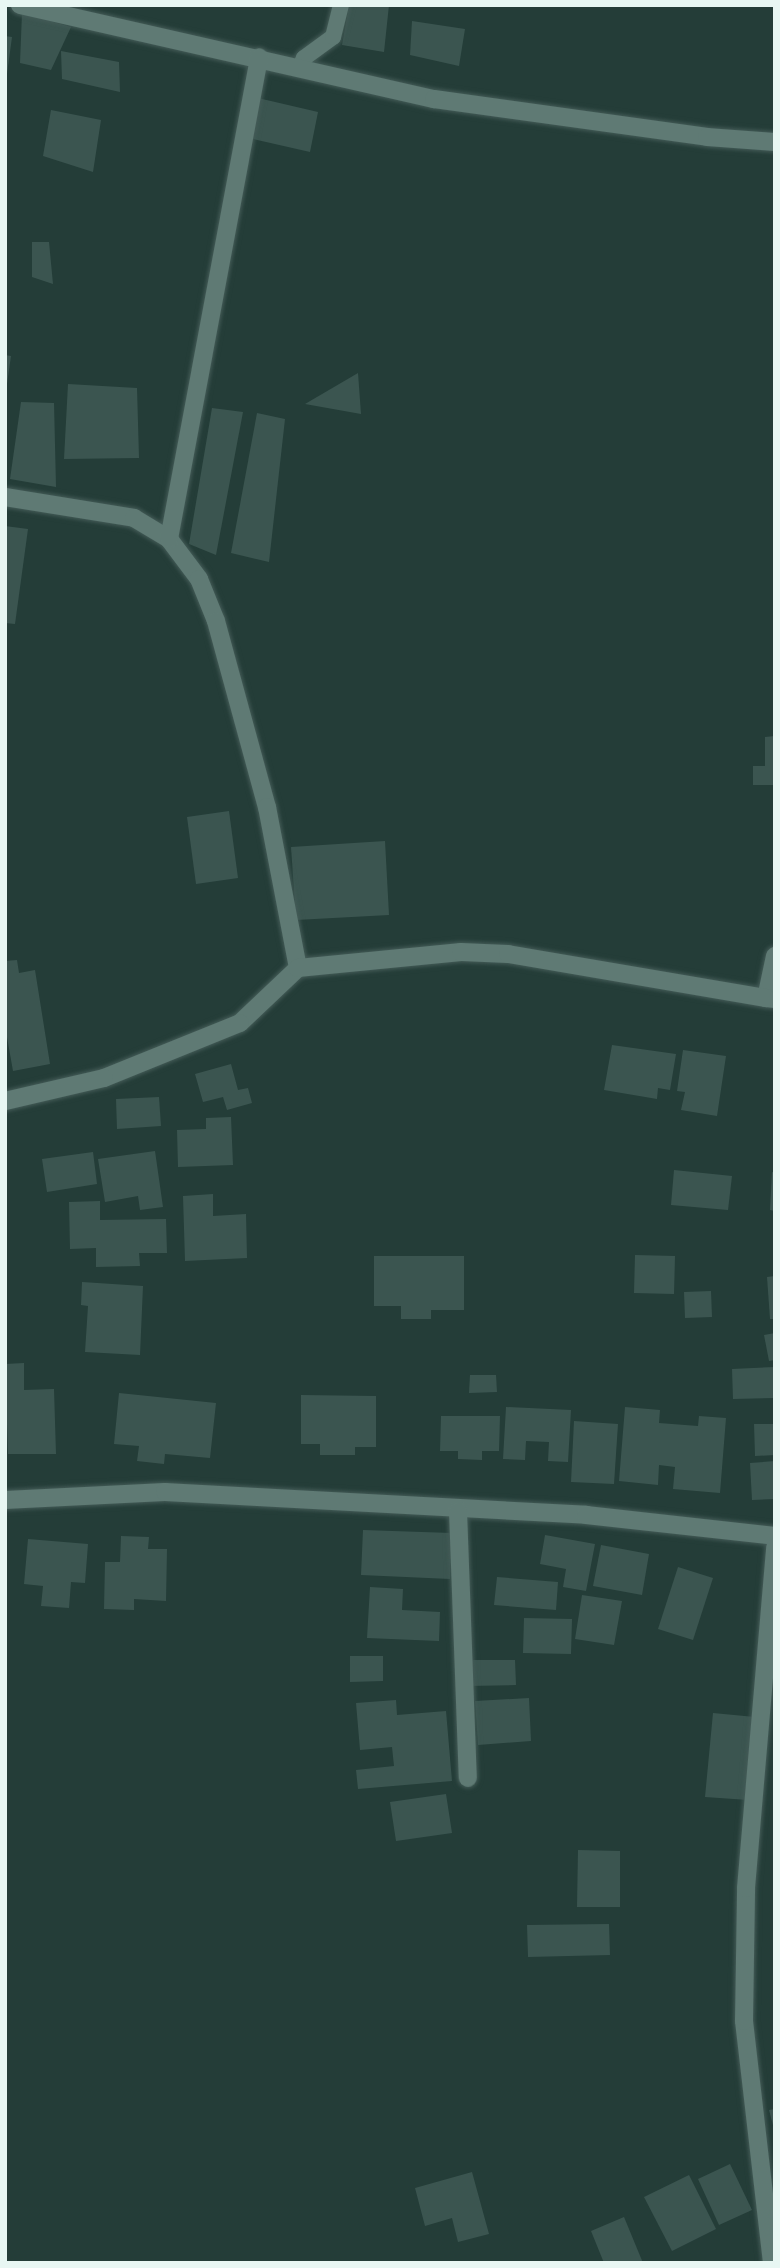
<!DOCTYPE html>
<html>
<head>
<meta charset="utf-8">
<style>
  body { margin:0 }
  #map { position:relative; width:780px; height:2268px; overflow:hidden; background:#243d38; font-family:"Varela Round",sans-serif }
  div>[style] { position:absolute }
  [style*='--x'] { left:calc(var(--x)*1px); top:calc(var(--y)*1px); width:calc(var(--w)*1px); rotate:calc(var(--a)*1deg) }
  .building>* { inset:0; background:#3b5550 }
  .roads { filter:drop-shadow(0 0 2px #445b57) drop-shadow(0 0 2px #445b57) }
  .lane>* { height:16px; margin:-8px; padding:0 8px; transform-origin:8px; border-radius:8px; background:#5f7a74 }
  .street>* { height:18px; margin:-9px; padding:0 9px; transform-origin:9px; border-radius:9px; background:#5f7a74 }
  span { translate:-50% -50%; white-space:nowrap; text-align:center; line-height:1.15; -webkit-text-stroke:5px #16211f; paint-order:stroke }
  .frame { position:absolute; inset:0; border:7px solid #e8f7f3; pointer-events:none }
</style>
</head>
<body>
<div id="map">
  <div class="building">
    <i style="clip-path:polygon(349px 5px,389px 5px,384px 52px,342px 45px)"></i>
    <i style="clip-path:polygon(22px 13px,71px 27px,51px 70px,20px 63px)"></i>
    <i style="clip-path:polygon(412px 21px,465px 29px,459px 66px,410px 55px)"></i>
    <i style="clip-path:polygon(5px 36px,12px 37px,7px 74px,5px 74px)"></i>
    <i style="clip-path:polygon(61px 51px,119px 62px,120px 92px,62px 79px)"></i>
    <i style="clip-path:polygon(258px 98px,318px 112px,310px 152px,249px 138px)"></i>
    <i style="clip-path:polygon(51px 110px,101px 120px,93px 172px,43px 156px)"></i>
    <i style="clip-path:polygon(32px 242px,49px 242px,53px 284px,32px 277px)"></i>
    <i style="clip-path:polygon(5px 355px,11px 356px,7px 384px,5px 384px)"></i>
    <i style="clip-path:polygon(358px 373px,361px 414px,305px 404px)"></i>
    <i style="clip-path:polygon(68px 384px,137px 388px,139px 458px,64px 459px)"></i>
    <i style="clip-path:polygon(21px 402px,54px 403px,56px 487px,10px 479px)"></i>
    <i style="clip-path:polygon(212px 408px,243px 412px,216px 555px,189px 544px)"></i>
    <i style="clip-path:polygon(257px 413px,285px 419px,269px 562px,231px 553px)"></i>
    <i style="clip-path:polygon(5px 526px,28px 529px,15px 624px,5px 623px)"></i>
    <i style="clip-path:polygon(775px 736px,775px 785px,753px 785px,753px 766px,765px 766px,765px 737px)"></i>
    <i style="clip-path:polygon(229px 811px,238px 878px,196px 884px,187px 817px)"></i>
    <i style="clip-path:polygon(385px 841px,389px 915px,296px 920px,291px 847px)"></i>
    <i style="clip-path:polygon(17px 960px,19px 973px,35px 970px,50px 1064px,13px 1071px,5px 1026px,5px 961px)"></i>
    <i style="clip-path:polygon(612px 1045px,676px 1054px,670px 1090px,658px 1088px,657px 1099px,604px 1090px)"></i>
    <i style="clip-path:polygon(683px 1050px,726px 1056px,717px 1116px,681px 1110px,685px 1092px,677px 1091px)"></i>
    <i style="clip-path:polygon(231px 1064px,238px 1090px,248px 1088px,252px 1103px,227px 1110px,223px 1097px,203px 1102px,195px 1074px)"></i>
    <i style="clip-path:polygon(159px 1097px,161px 1126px,117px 1129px,116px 1099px)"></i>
    <i style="clip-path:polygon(231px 1117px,233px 1165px,178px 1167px,177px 1130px,206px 1129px,206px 1118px)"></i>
    <i style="clip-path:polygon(155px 1151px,163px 1207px,140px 1210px,138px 1196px,105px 1202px,98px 1159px)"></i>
    <i style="clip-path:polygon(93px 1152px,97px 1184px,47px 1192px,42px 1159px)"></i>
    <i style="clip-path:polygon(674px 1170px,732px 1176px,728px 1210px,671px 1205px)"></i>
    <i style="clip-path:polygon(772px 1172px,775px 1173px,775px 1211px,770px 1210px)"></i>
    <i style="clip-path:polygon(213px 1194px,213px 1216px,246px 1214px,247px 1258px,185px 1261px,183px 1196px)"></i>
    <i style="clip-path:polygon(100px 1201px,100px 1220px,166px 1219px,167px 1253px,139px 1253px,140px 1266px,96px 1267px,96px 1248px,70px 1249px,69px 1202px)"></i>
    <i style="clip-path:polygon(635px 1255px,675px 1256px,674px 1294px,634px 1293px)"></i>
    <i style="clip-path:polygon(374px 1256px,464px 1256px,464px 1310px,431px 1310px,431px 1319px,401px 1319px,401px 1306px,374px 1306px)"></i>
    <i style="clip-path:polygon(775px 1276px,775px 1319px,770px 1319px,767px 1277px)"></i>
    <i style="clip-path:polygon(82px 1282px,143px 1286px,140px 1355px,85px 1352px,88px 1306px,81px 1305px)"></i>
    <i style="clip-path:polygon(711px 1291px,712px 1317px,685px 1318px,684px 1292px)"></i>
    <i style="clip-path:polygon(775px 1333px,775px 1360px,769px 1361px,764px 1335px)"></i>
    <i style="clip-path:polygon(24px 1363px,24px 1390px,54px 1389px,56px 1454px,8px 1454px,5px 1364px)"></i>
    <i style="clip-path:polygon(775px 1367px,775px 1398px,733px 1399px,732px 1369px)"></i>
    <i style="clip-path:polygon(470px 1375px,496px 1375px,497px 1392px,469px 1393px)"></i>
    <i style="clip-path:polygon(119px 1393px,216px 1403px,210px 1458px,165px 1454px,164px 1464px,137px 1461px,139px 1446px,114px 1444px)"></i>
    <i style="clip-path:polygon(301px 1395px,376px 1396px,376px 1447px,355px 1447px,355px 1455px,320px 1455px,320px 1444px,301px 1444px)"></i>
    <i style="clip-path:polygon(506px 1407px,571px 1410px,568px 1462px,548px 1461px,549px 1442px,526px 1441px,525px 1460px,503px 1459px)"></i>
    <i style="clip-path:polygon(625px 1407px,660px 1410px,659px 1423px,698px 1426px,699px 1416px,726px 1418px,720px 1493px,673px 1489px,675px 1467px,659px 1465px,658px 1485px,619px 1481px)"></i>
    <i style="clip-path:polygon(441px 1416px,500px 1416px,499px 1451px,482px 1451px,482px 1460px,458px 1459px,458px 1451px,440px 1451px)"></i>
    <i style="clip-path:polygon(574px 1421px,618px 1424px,614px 1484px,571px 1482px)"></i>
    <i style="clip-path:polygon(754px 1424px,775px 1424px,775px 1455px,755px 1456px)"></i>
    <i style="clip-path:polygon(775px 1461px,775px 1499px,752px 1500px,750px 1463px)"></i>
    <i style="clip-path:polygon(363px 1530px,452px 1533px,450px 1579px,361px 1575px)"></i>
    <i style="clip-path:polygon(545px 1535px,595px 1544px,586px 1591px,563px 1587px,566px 1569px,540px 1564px)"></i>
    <i style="clip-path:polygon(121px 1536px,149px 1537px,148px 1549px,167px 1549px,166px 1601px,134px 1599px,134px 1610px,104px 1609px,105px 1562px,120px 1562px)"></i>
    <i style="clip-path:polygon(28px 1539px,88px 1544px,85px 1583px,71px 1582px,69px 1608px,41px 1606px,43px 1586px,24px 1584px)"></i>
    <i style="clip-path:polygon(601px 1545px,649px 1554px,642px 1595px,593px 1586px)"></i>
    <i style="clip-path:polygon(678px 1567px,713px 1578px,693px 1640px,658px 1629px)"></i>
    <i style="clip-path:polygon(497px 1577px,558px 1582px,556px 1610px,494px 1605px)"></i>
    <i style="clip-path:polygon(370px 1587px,403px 1589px,402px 1610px,440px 1612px,439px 1641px,367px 1638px)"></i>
    <i style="clip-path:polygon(582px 1595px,622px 1601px,614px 1645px,575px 1639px)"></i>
    <i style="clip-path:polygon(524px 1618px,572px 1619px,571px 1654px,523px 1653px)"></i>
    <i style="clip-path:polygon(350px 1656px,383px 1656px,383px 1681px,350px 1682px)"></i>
    <i style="clip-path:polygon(468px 1660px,515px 1660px,516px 1685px,468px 1686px)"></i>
    <i style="clip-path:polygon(529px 1698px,531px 1741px,478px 1745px,475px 1701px)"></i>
    <i style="clip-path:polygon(396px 1700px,397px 1715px,446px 1711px,452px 1781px,358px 1789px,356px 1770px,394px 1766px,392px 1747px,360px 1750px,356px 1703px)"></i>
    <i style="clip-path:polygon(713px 1713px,755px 1717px,748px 1800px,705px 1797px)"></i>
    <i style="clip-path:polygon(446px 1794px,452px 1833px,396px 1841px,390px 1802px)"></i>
    <i style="clip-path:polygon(578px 1850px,620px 1851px,620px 1907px,577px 1907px)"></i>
    <i style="clip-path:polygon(609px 1924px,610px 1955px,528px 1957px,527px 1925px)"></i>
    <i style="clip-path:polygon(775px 2109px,775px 2129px,774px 2129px,769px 2110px)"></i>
    <i style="clip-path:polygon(730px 2164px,752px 2210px,719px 2225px,698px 2179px)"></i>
    <i style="clip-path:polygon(472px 2172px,489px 2234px,458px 2242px,452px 2218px,425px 2226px,415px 2188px)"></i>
    <i style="clip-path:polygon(689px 2175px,716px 2229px,672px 2251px,644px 2197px)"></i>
    <i style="clip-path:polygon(624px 2217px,643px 2263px,604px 2263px,591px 2231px)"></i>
  </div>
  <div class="roads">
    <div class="lane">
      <i style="--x:300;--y:67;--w:10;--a:-66"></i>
      <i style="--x:304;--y:58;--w:36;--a:-36"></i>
      <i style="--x:333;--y:37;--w:33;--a:-76"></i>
    </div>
    <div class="street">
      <i style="--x:20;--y:5;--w:425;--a:12.8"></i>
      <i style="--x:434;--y:99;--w:276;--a:7.9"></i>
      <i style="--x:707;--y:137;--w:68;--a:4.2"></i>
      <i style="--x:5;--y:497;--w:131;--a:9.2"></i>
      <i style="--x:134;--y:518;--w:41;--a:31"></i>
      <i style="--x:169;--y:539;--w:50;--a:53.1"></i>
      <i style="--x:199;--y:579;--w:45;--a:68"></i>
      <i style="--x:216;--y:621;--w:193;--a:74.7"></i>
      <i style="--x:267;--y:807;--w:164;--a:79.1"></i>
      <i style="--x:298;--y:968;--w:80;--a:136.5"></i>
      <i style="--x:240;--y:1023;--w:147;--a:158"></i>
      <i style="--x:104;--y:1078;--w:102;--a:166.9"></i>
      <i style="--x:169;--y:539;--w:490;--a:-79.4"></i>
      <i style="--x:775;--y:956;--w:43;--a:102.1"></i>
      <i style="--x:766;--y:998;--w:9;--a:6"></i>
      <i style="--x:298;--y:968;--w:164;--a:-5.6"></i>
      <i style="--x:461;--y:952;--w:47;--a:2.4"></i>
      <i style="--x:508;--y:954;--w:262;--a:9.7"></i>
      <i style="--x:5;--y:1500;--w:160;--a:-2.9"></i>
      <i style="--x:165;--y:1492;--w:422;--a:3.1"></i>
      <i style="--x:586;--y:1515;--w:190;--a:6.3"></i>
      <i style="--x:458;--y:1511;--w:267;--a:87.9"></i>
      <i style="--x:772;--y:2263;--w:244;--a:-96.6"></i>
      <i style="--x:744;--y:2021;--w:133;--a:-89.1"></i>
      <i style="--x:746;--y:1888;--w:342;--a:-85.1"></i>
    </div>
  </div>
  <div class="frame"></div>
</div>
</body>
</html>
